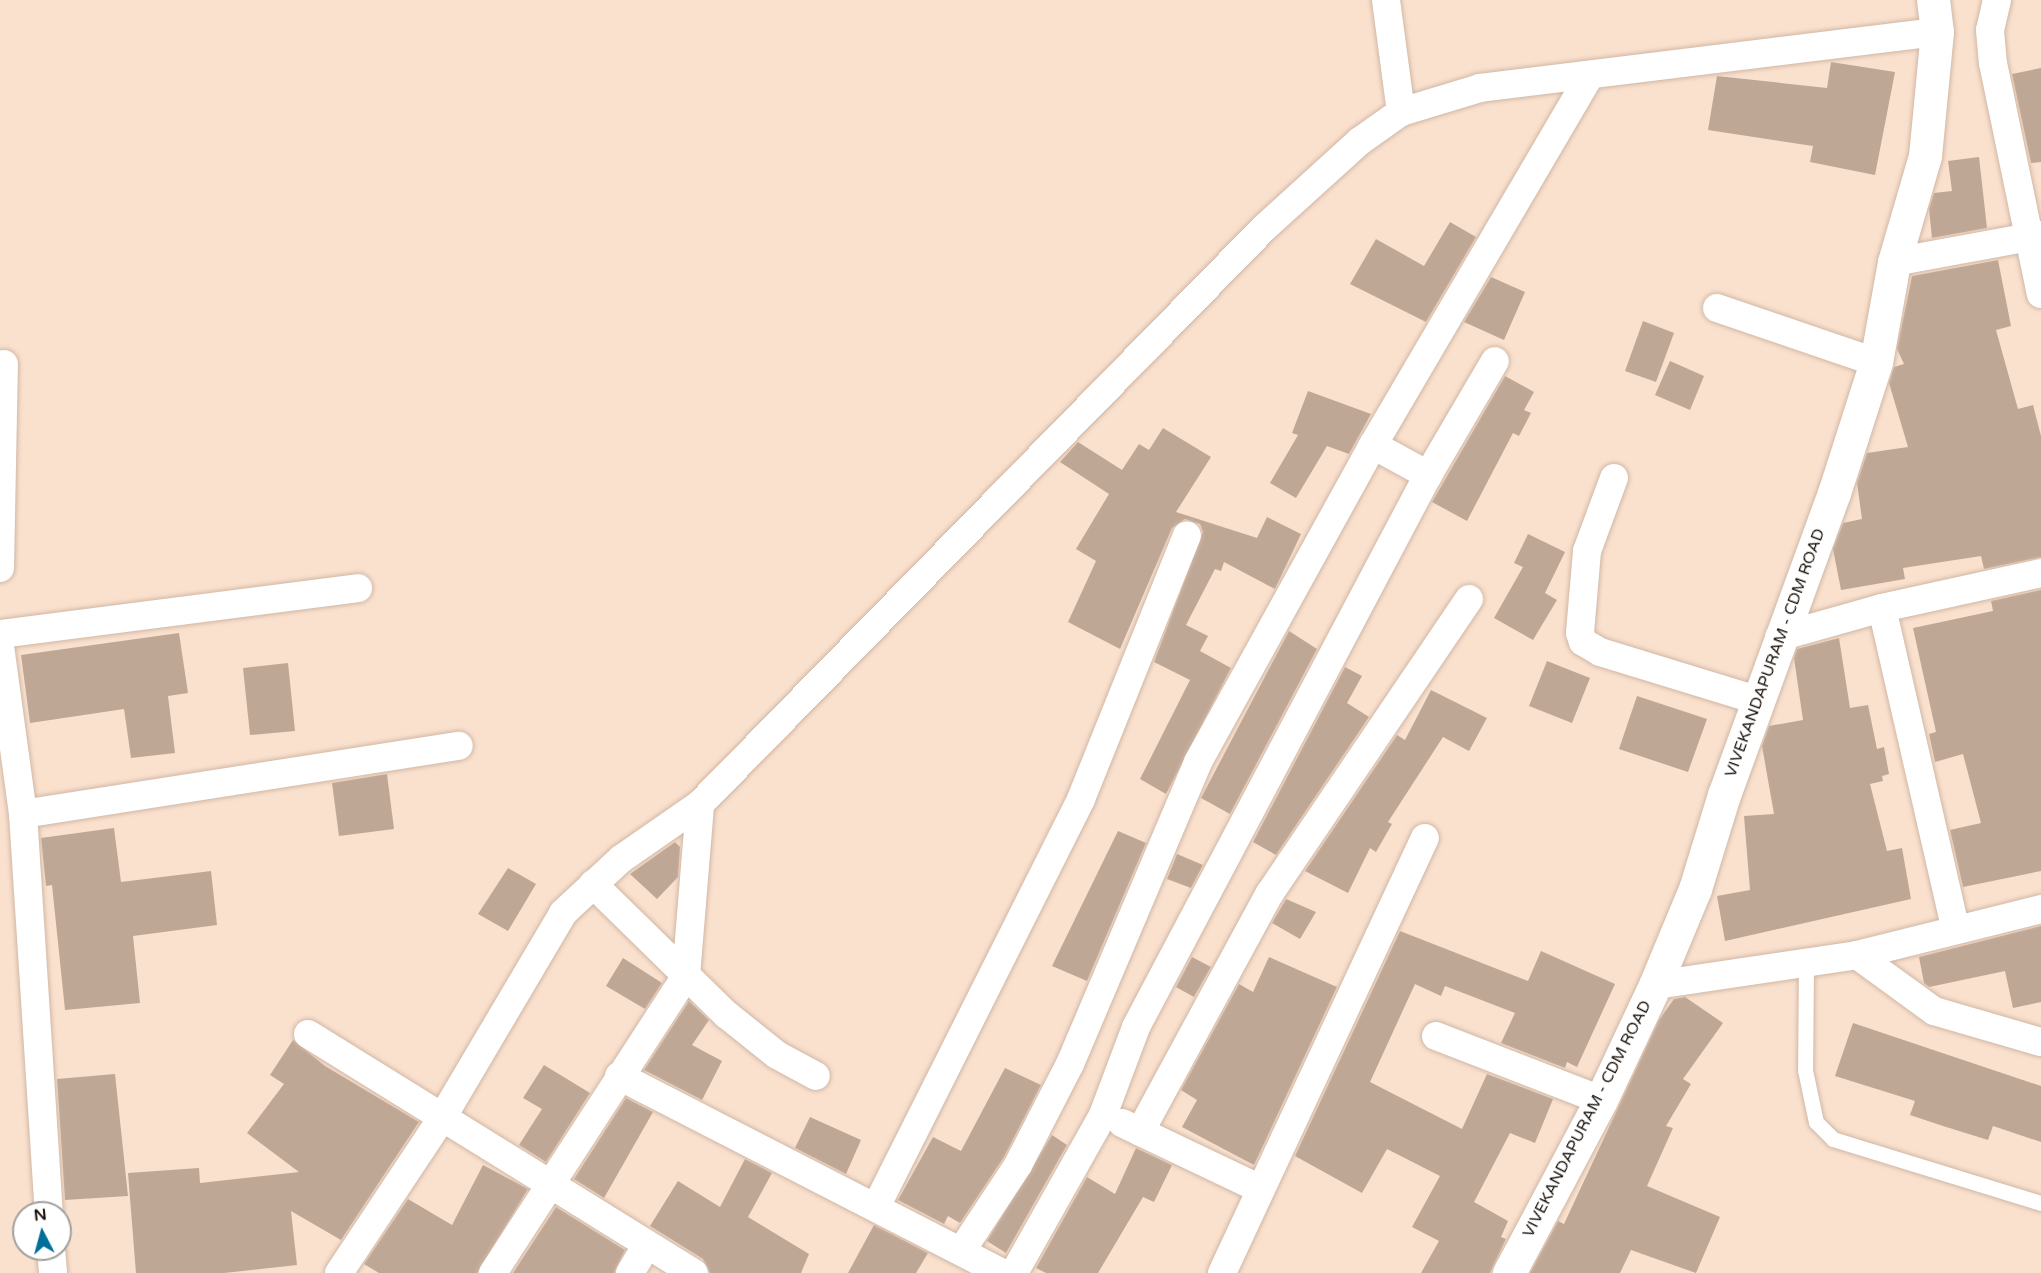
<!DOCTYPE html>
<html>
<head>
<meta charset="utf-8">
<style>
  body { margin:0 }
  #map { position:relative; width:2041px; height:1273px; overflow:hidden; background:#fae1ce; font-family:"Varela Round",sans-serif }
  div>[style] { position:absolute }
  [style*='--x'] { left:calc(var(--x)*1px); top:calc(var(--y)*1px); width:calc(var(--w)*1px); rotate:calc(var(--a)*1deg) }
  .building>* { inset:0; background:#bfa795 }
  .roads { filter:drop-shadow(0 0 2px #d0b7a5) drop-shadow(0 0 2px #d0b7a5) }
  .service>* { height:15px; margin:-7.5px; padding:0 7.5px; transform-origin:7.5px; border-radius:7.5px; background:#fff }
  .minor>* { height:28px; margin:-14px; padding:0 14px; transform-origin:14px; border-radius:14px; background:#fff }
  .tertiary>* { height:33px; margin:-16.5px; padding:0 16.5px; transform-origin:16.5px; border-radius:16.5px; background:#fff }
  span { translate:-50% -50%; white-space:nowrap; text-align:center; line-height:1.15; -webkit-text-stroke:4.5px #fff; paint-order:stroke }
  .street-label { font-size:16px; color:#181009 }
  .north { position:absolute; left:12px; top:1201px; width:60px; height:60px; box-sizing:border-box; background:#fff; border:2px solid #a39f9d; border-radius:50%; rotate:354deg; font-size:16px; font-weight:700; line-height:24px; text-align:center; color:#181009 }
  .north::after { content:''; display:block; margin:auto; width:21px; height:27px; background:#00709b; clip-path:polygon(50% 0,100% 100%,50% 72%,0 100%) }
</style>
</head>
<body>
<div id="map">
  <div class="building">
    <i style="clip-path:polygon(1831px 62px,1895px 72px,1875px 175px,1810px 162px,1813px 146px,1708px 130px,1717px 76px,1827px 88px)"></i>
    <i style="clip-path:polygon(2041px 68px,2041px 162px,2031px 163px,2012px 74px)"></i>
    <i style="clip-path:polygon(1979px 157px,1987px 228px,1932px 238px,1929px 209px,1934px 193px,1952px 191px,1948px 161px)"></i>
    <i style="clip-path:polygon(1450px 222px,1476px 237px,1426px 322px,1350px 284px,1376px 239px,1424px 266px)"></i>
    <i style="clip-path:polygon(1998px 260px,2011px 326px,1996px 330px,2018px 409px,2033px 405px,2041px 436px,2041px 557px,1984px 569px,1981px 556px,1903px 568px,1905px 579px,1841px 590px,1833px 549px,1843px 523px,1862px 519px,1857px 483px,1867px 453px,1908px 447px,1889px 383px,1894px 367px,1904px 364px,1897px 349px,1912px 276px)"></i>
    <i style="clip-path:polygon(1491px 277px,1525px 292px,1504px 340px,1464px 322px)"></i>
    <i style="clip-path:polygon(1643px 321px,1674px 333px,1656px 382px,1625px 371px)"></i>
    <i style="clip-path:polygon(1670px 361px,1704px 376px,1690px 410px,1655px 395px)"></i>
    <i style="clip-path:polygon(1505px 376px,1534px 392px,1524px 410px,1531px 413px,1519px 436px,1513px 433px,1467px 521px,1432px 502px)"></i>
    <i style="clip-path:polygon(1308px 391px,1371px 414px,1349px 454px,1327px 446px,1296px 498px,1270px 483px,1298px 435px,1292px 433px)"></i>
    <i style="clip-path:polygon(1163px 428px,1211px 457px,1176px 512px,1257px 538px,1267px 517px,1301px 534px,1275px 589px,1224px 562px,1221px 571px,1215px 569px,1186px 625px,1208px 636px,1200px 651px,1231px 668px,1166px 794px,1140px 779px,1190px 680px,1154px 662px,1203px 532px,1200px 524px,1185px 519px,1172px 528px,1120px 649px,1068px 622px,1096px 561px,1076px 549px,1109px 494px,1060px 462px,1078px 442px,1122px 470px,1139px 444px,1149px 450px)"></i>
    <i style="clip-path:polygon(1528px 534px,1565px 552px,1545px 593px,1557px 600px,1533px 640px,1494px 618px,1523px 567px,1514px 563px)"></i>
    <i style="clip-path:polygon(2041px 590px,2041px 871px,1963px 887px,1950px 830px,1981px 823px,1963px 754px,1935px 762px,1929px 734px,1936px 732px,1913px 628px,1993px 611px,1991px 601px)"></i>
    <i style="clip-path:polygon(1289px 631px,1317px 649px,1230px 814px,1201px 798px)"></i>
    <i style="clip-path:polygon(179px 633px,188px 693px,168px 696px,175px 753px,131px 758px,124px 709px,30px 723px,21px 655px)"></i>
    <i style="clip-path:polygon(1839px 638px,1850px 708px,1868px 705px,1877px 749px,1884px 747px,1889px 774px,1882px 776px,1883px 781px,1870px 784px,1887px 851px,1902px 848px,1911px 899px,1725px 941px,1717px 896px,1750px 890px,1744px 816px,1774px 814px,1762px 746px,1769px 726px,1803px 720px,1794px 658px,1797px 649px)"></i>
    <i style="clip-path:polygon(1547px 661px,1590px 678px,1572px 723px,1529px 706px)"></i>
    <i style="clip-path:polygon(288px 663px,295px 731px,250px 735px,243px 668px)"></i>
    <i style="clip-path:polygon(1345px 667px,1362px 676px,1347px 703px,1369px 717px,1276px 855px,1253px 842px)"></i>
    <i style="clip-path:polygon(1431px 690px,1487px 718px,1469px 751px,1443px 737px,1388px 822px,1392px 824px,1376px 852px,1370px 848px,1348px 893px,1305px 871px,1397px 735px,1405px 740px)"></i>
    <i style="clip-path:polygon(1637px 696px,1707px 719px,1688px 772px,1619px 749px)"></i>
    <i style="clip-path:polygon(387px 774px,394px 829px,339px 836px,332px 783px)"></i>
    <i style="clip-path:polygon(114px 828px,121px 882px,211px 871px,217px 925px,133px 936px,140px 1003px,65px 1010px,52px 885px,46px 886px,41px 838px)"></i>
    <i style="clip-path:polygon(1118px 831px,1146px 843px,1087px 981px,1052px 966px)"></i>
    <i style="clip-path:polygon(675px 842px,680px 847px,678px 877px,657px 899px,630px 874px)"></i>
    <i style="clip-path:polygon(1177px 854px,1203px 865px,1191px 888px,1167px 879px)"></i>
    <i style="clip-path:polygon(508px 868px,536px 884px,508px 931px,478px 914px)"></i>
    <i style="clip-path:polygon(1286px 899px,1316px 912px,1300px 939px,1272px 923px)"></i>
    <i style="clip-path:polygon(2041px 926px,2041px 1002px,2013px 1008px,2005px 971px,1929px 987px,1924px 983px,1919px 957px)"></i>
    <i style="clip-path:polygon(1400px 931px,1528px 981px,1541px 951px,1615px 984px,1577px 1067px,1567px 1062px,1565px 1068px,1501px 1043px,1515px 1013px,1445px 986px,1441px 996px,1415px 984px,1370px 1082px,1462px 1129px,1487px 1074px,1553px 1099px,1535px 1143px,1510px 1133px,1474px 1202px,1508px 1221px,1501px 1237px,1506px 1239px,1490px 1273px,1421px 1273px,1439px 1241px,1412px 1227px,1440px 1176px,1387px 1149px,1362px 1193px,1295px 1156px)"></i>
    <i style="clip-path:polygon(1192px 957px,1211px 967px,1194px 997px,1176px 987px)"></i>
    <i style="clip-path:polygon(1269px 957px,1337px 987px,1254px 1165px,1182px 1127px,1197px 1100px,1181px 1090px,1239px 984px,1253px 992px)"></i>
    <i style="clip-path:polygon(623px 958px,662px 983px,645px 1009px,606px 986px)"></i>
    <i style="clip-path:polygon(1685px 997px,1723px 1023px,1683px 1079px,1691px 1084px,1666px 1126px,1673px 1128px,1647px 1186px,1720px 1217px,1696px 1273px,1631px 1250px,1620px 1273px,1530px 1273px,1558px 1221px,1564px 1224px,1659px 1020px,1674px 999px)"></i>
    <i style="clip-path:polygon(689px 1001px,709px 1020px,692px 1045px,722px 1061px,702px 1100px,644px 1070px)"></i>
    <i style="clip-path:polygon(1853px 1023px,2041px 1086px,2041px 1142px,1993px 1126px,1988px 1140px,1943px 1126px,1910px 1115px,1915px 1101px,1835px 1076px)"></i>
    <i style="clip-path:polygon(293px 1040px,325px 1066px,419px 1122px,341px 1240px,291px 1211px,297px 1265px,224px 1273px,136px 1273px,128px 1173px,199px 1168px,200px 1183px,299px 1172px,247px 1133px,284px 1084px,270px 1075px)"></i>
    <i style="clip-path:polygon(544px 1065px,590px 1093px,546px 1162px,519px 1145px,542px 1109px,523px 1098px)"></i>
    <i style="clip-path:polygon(1005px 1068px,1041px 1085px,1004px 1157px,960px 1223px,948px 1216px,944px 1224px,898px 1200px,933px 1137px,961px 1151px)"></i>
    <i style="clip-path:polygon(115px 1074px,128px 1196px,65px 1200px,57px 1079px)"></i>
    <i style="clip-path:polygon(626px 1098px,653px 1112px,604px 1198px,574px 1179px)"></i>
    <i style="clip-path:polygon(810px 1117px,861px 1140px,846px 1174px,795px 1148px)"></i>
    <i style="clip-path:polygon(1052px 1135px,1067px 1145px,1006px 1253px,987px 1241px)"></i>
    <i style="clip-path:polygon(1136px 1148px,1172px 1165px,1154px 1202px,1143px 1197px,1098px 1273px,1046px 1273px,1036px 1268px,1087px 1177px,1115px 1194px)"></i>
    <i style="clip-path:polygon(745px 1159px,772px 1173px,748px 1217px,809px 1254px,801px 1273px,710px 1273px,703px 1259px,650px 1226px,678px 1181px,720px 1207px)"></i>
    <i style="clip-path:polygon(483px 1165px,528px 1189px,477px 1273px,379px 1273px,364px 1264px,408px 1199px,452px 1225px)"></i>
    <i style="clip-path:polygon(556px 1207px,625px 1250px,614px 1273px,513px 1273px)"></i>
    <i style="clip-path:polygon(874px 1225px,928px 1253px,916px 1273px,848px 1273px)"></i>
  </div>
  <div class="roads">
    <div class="service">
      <i style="--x:1806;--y:964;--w:106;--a:90.5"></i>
      <i style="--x:1805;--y:1070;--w:53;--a:78.1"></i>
      <i style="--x:1816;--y:1122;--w:24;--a:45"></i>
      <i style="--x:1833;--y:1139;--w:218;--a:17.1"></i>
    </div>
    <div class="minor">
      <i style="--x:1386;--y:0;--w:113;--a:82.4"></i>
      <i style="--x:1997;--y:0;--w:31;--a:103"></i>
      <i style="--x:1990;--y:30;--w:33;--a:85"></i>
      <i style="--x:1993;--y:63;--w:236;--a:78.3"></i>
      <i style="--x:1894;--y:262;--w:149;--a:-10.4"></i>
      <i style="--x:1717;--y:308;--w:168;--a:18.8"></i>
      <i style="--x:1373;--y:445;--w:63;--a:28.6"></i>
      <i style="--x:1614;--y:478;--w:78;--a:110.3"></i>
      <i style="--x:1587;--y:551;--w:82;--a:94.9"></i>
      <i style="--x:1580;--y:633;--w:9;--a:72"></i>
      <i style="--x:1583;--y:642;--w:20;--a:30"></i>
      <i style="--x:1600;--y:652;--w:164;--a:17"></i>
      <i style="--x:0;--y:568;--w:204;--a:-88.9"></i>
      <i style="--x:1882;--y:608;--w:330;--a:77.1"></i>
      <i style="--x:0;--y:634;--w:361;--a:-7.3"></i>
      <i style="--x:1779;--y:637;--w:107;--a:-15.7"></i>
      <i style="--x:1882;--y:608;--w:163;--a:-12.4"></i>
      <i style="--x:0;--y:646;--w:170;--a:82.2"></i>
      <i style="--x:23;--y:814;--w:400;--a:86.3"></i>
      <i style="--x:23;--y:814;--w:441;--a:-8.9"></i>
      <i style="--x:593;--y:884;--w:187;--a:44.4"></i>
      <i style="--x:727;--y:1015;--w:64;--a:38.7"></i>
      <i style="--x:777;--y:1055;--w:44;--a:28.3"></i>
      <i style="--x:1857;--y:955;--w:95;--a:36"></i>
      <i style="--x:1934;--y:1011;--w:111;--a:16.2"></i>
      <i style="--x:1655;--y:985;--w:204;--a:-8.4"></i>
      <i style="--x:1857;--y:955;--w:190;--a:-14"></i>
      <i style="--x:308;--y:1034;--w:454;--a:31.8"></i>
      <i style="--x:1436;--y:1036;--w:177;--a:21.2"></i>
      <i style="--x:619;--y:1076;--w:432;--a:27.2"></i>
      <i style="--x:1122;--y:1123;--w:151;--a:25.5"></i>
      <i style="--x:1140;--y:1132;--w:272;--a:-61.5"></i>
      <i style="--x:1270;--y:893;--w:355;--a:-55.9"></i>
      <i style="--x:876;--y:1207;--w:457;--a:-63.3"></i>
      <i style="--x:1081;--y:799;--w:284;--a:-68.1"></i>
      <i style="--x:51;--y:1249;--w:24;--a:85"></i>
      <i style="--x:962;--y:1250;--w:102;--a:-56.6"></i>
      <i style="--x:1018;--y:1165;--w:114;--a:-62.8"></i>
      <i style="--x:1070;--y:1064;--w:328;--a:-67"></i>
      <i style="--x:1198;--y:762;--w:362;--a:-61.1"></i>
      <i style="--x:1373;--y:445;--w:429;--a:-59.6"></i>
      <i style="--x:339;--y:1273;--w:186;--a:-56.4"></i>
      <i style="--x:442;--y:1118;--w:238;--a:-59.4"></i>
      <i style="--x:563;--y:913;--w:79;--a:-43"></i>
      <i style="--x:621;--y:859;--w:96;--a:-34.8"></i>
      <i style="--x:493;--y:1273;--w:354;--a:-57"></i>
      <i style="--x:686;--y:976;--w:173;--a:-85.3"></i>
      <i style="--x:700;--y:804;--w:806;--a:-45.6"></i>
      <i style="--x:1264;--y:228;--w:130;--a:-42.2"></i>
      <i style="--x:1360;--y:141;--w:50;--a:-35.3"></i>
      <i style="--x:1401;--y:112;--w:83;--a:-16.9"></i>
      <i style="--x:1480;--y:88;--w:460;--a:-7"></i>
      <i style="--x:630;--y:1273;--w:33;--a:-59"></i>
      <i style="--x:1014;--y:1273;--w:181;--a:-60.6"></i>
      <i style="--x:1103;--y:1115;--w:94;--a:-69.4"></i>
      <i style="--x:1136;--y:1027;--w:624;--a:-62.12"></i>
      <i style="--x:1428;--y:475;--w:132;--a:-59.6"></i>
      <i style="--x:1222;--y:1273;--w:480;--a:-65"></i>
    </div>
    <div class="tertiary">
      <i style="--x:1509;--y:1273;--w:196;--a:-62"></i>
      <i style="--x:1601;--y:1100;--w:127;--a:-64.8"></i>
      <i style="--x:1655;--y:985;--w:104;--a:-67.4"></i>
      <i style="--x:1695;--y:889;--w:98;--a:-72.9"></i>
      <i style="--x:1724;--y:795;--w:321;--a:-70"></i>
      <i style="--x:1834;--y:493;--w:138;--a:-72.2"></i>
      <i style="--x:1876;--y:362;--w:102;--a:-79.8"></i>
      <i style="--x:1894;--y:262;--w:110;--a:-73.7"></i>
      <i style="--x:1925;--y:156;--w:125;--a:-84.5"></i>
      <i style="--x:1937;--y:32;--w:32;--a:-97"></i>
    </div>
  </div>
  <div class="street-label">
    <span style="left:1775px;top:653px;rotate:-70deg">VIVEKANDAPURAM - CDM ROAD</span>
    <span style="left:1587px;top:1119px;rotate:-63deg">VIVEKANDAPURAM - CDM ROAD</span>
  </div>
  <div class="north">N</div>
</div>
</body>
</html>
